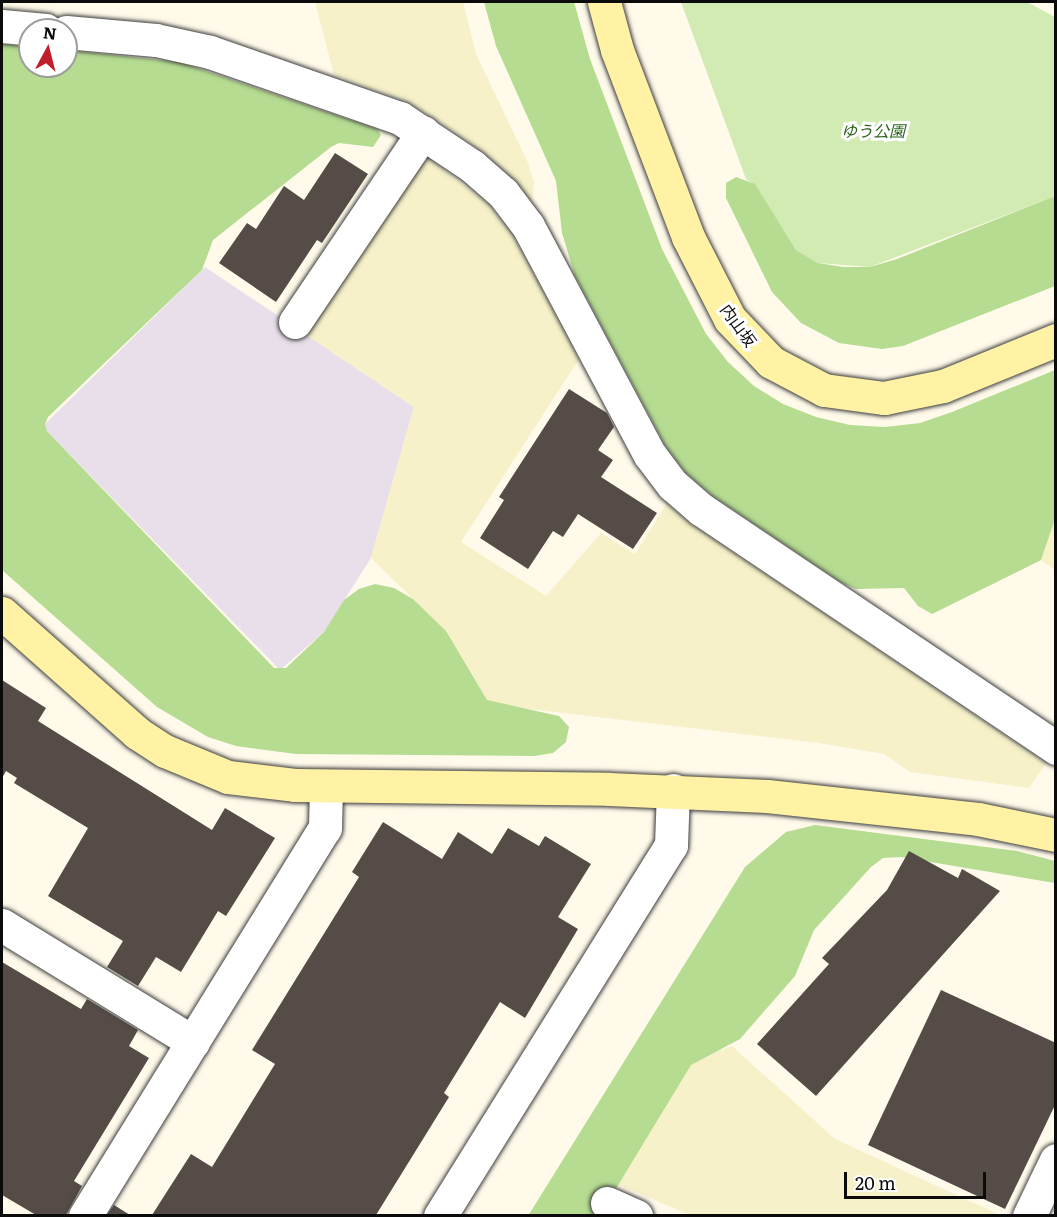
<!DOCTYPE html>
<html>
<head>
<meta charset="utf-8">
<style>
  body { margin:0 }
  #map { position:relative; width:1057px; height:1217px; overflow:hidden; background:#fffaea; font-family:Literata,"Noto Sans JP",serif }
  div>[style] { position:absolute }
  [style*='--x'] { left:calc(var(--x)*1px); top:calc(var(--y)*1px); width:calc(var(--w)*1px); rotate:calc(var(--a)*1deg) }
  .industrial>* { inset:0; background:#e9dfeb }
  .farmland>* { inset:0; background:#f6f1c9 }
  .green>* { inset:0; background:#d1ebb2 }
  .forest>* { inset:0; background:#b5dc91 }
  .building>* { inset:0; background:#554c47 }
  .roads { filter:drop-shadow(0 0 2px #3e3e3e) drop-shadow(0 0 2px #3e3e3e) }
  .street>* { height:33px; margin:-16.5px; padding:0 16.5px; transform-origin:16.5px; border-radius:16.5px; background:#fff }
  .secondary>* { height:33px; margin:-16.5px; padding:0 16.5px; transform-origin:16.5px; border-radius:16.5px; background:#fff2a5 }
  span { translate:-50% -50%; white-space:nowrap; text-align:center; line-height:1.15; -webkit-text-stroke:6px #fff; paint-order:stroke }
  .park-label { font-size:16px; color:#2c651a; font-style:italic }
  .street-label { font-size:16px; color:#0b0b0b }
  .frame { position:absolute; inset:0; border:3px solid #0b0b0b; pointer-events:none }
  .north { position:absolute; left:18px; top:18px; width:60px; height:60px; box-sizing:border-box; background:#fff; border:2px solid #9d9d9d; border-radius:50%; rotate:7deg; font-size:16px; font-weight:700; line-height:24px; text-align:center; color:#0b0b0b }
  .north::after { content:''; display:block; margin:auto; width:21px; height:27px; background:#c11e2b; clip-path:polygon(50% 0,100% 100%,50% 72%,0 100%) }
  .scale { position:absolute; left:844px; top:1172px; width:142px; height:27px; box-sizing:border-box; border:3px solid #0b0b0b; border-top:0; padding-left:8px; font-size:18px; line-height:21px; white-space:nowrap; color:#0b0b0b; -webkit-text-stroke:4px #fff; paint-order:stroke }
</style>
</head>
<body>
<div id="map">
  <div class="industrial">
    <i style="clip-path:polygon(205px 267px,414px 407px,371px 558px,324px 632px,280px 670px,47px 431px,45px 424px)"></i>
  </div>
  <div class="farmland">
    <i style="clip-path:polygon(315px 2px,463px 2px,476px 54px,528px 163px,534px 183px,532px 202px,516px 181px,483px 152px,433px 117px,408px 102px,334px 75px)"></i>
    <i style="clip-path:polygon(425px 155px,490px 206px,513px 236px,579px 359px,461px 542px,546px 596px,601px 533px,635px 554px,667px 503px,691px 524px,1046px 763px,1029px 788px,910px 772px,884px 754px,819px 743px,504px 706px,487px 700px,446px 631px,371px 558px,414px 407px,305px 334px)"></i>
    <i style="clip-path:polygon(1055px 519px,1055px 570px,1041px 560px)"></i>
    <i style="clip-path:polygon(732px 1046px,835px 1139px,1000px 1215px,690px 1215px,617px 1184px,691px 1065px,697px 1059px)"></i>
  </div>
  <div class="green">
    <i style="clip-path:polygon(681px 2px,1027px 2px,1055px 17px,1055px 196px,870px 267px,818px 263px,796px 250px,755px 185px,746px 179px)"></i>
  </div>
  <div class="forest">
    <i style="clip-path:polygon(484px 2px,574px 2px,590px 59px,662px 249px,706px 334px,728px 362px,754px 386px,783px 404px,816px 417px,850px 425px,885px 427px,920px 423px,952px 412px,1055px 370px,1055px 519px,1041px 560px,932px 614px,918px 606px,904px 588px,856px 589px,842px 583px,713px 496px,686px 473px,665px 445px,575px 276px,562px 233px,556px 181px,496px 46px)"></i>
    <i style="clip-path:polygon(2px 44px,30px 47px,30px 66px,66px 66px,66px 50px,179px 62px,377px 129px,381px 135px,373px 147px,339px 143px,331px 147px,213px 240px,202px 270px,48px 417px,45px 424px,47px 431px,274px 668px,286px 668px,324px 632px,344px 600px,359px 589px,375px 584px,394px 588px,413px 599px,446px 631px,487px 700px,559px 716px,569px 727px,566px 742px,553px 753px,534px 756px,296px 754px,236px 746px,208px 737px,157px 707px,2px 570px)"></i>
    <i style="clip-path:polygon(736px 177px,755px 184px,796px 250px,818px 263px,843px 267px,870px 267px,897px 259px,1055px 196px,1055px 286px,903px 346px,882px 349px,839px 343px,801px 323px,772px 292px,726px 198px,726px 183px)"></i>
    <i style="clip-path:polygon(815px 825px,1017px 851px,1055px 861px,1055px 883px,901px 857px,883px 858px,871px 867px,814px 930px,795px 976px,740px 1039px,691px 1065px,600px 1215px,528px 1216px,745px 867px,786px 832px)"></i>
  </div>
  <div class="building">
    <i style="clip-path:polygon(335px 153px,368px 174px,322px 243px,317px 240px,276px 302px,219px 263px,247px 223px,256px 229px,284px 186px,304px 200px)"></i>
    <i style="clip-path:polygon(569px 389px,607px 413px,614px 427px,598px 450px,613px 460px,601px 477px,657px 513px,633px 549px,578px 514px,563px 537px,553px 531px,528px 569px,480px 538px,504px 500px,499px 497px)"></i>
    <i style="clip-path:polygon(2px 680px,46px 708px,38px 721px,212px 830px,225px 808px,275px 838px,226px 916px,218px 911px,181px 972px,156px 957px,138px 986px,107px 967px,123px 941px,48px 896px,88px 828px,14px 783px,17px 778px,6px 771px,2px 778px)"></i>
    <i style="clip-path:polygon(383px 822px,442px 859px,458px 832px,492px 854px,508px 828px,539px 846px,545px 836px,591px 864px,558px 917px,578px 929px,525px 1018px,500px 1002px,444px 1093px,449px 1097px,376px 1215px,152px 1215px,191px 1154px,212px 1167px,275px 1064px,252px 1050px,359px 877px,352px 872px)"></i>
    <i style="clip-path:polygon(909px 851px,958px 878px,962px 869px,1000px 891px,816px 1096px,757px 1044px,829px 964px,822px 958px,887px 890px)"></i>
    <i style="clip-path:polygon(2px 962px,81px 1009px,87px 999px,138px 1030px,129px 1046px,149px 1058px,74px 1181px,82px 1186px,66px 1215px,36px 1215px,2px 1195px)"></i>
    <i style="clip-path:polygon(941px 990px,1056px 1043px,1056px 1103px,1005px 1209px,868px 1145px)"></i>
    <i style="clip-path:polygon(114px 1205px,130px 1215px,107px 1215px)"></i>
  </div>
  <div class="roads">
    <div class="street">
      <i style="--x:2;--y:26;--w:44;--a:5.2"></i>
      <i style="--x:66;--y:32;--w:90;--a:5.1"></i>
      <i style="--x:156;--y:40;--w:55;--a:12.5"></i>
      <i style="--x:210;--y:52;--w:201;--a:19.2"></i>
      <i style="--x:400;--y:118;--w:87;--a:33.7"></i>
      <i style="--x:472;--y:166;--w:41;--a:41.1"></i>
      <i style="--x:503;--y:193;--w:41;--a:52.9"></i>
      <i style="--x:528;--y:226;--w:259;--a:62"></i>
      <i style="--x:650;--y:455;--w:38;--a:53"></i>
      <i style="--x:673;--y:485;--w:38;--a:41"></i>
      <i style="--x:702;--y:510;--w:427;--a:33.9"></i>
      <i style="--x:295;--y:322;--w:229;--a:-56"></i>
      <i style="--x:2;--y:925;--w:224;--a:31.5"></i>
      <i style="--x:607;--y:1203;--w:32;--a:24"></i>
      <i style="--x:85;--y:1216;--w:456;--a:-58.3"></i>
      <i style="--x:325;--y:828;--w:42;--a:-88.6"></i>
      <i style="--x:440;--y:1216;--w:437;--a:-58.1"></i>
      <i style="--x:671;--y:845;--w:55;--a:-87.9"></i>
      <i style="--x:1029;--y:1216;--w:62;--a:-64.3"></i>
    </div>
    <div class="secondary">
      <i style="--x:604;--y:2;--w:50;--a:74.8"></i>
      <i style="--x:617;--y:50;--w:200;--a:69.2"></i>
      <i style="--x:688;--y:237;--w:92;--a:62.9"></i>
      <i style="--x:730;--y:319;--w:59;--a:46.4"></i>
      <i style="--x:771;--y:362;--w:60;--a:27.8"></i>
      <i style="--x:824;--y:390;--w:61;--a:7.6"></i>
      <i style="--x:884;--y:398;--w:60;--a:-11.5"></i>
      <i style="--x:943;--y:386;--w:122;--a:-22.2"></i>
      <i style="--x:2;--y:613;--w:181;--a:41.6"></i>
      <i style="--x:137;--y:733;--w:33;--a:33"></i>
      <i style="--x:165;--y:751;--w:68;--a:22.4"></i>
      <i style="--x:228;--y:777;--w:67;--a:6.8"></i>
      <i style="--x:295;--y:785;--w:314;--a:0.7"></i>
      <i style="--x:609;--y:789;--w:158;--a:2.5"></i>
      <i style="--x:767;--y:796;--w:212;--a:6.2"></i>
      <i style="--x:978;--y:819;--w:80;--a:11.6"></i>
    </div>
  </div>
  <div class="park-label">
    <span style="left:873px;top:130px">ゆう公園</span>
  </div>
  <div class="street-label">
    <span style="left:739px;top:325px;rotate:54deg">内山坂</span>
  </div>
  <div class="frame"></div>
  <div class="north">N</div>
  <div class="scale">20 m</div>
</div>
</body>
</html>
